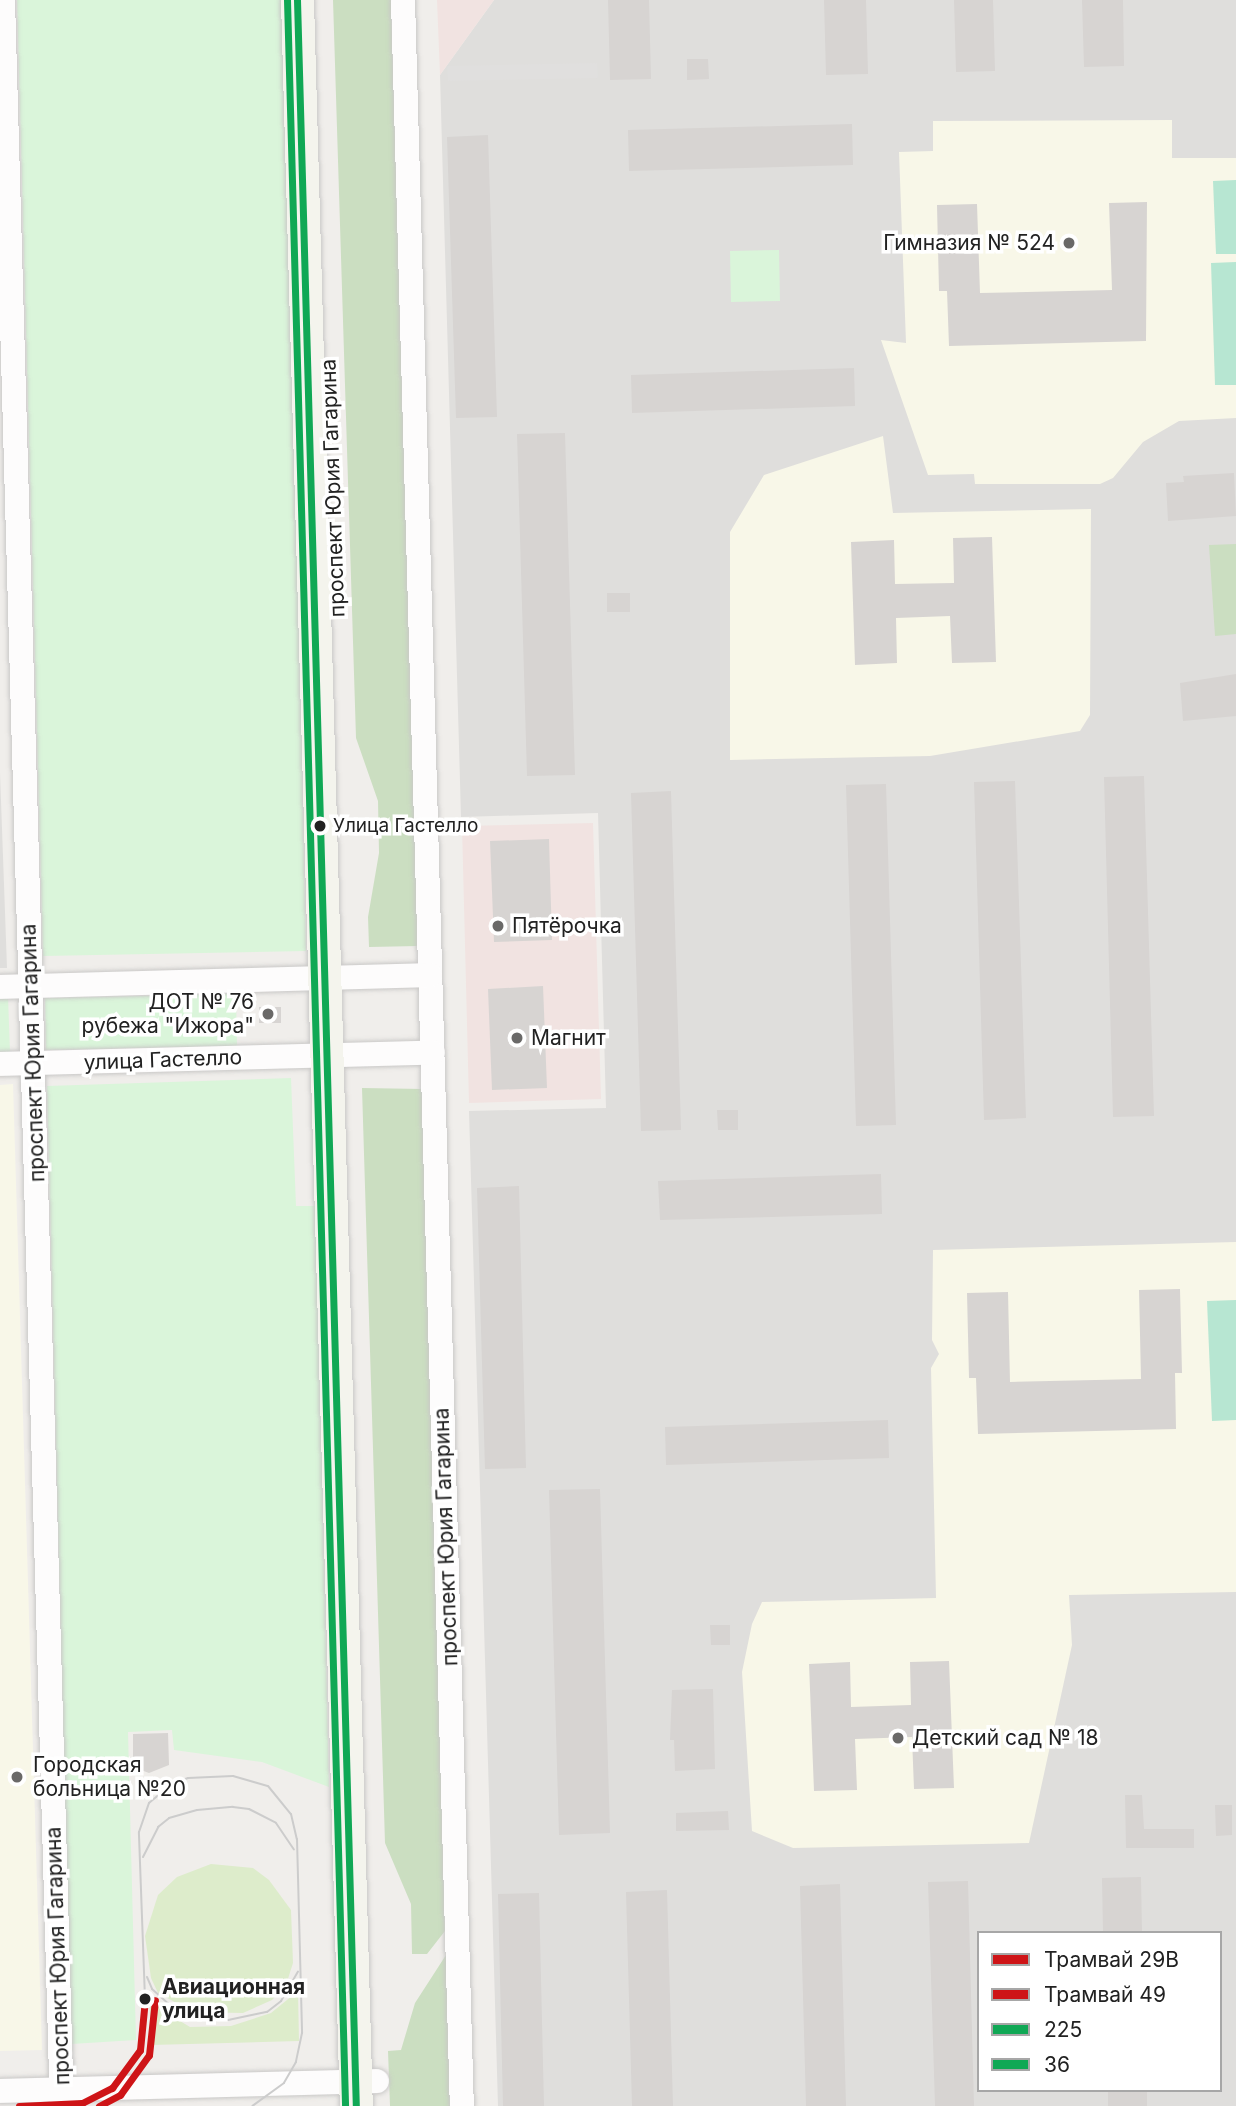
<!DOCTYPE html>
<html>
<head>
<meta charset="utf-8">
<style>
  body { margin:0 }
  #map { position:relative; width:1236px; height:2106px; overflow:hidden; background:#f0eeeb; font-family:Inter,sans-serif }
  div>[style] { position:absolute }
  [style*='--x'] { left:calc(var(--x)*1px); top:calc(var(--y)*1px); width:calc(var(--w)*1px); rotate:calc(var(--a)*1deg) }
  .residential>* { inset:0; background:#dfdedc }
  .commercial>* { inset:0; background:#f1e3e1 }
  .education>* { inset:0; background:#f8f7e8 }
  .grass>* { inset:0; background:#ddeccb }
  .forest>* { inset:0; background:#cbdec1 }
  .park>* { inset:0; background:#daf5da }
  .pitch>* { inset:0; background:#b7e6d2 }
  .parking>* { inset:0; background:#e0dfde }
  .building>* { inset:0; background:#d7d4d2 }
  .roads { filter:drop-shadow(0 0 2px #c9c8c7) drop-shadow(0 0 2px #c9c8c7) }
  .minor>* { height:24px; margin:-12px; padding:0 12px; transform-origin:12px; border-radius:12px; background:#fdfcfc }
  .secondary>* { height:33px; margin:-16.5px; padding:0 16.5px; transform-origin:16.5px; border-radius:16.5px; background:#f4f4ed }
  .tram>* { height:2px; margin:-1px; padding:0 1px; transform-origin:1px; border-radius:1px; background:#ccc }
  .bus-1>* { height:7px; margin:-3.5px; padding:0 3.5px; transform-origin:3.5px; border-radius:3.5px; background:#10a855 }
  .bus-2>* { height:7px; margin:-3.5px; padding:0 3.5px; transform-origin:3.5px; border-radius:3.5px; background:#10a855 }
  .tram-1>* { height:7px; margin:-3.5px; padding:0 3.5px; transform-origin:3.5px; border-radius:3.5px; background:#ce1417 }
  .tram-2>* { height:7px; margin:-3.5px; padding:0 3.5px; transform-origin:3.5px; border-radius:3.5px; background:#ce1417 }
  .dots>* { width:19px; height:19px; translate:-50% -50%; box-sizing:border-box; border:4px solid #fff; border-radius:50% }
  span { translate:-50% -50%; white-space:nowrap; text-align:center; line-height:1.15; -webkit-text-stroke:7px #fff; paint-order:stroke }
  .bus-label { font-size:19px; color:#222 }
  .left { translate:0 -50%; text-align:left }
  .poi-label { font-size:21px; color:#222 }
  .right { translate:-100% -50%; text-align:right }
  .street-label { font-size:21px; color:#222 }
  .stop-label { font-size:21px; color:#222; font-weight:700 }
  .legend { position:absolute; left:977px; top:1931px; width:245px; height:161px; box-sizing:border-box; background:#fff; border:2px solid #a7a7a7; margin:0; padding:9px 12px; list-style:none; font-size:21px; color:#222 }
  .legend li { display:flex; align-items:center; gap:14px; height:35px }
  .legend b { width:35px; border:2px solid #a7a7a7 }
</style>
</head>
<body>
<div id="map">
  <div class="residential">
    <i style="clip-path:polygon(evenodd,494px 0,1236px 0,1236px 2106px,498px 2106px,469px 1111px,606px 1108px,598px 813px,461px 817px,440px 75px,494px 0,979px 1933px,1220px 1933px,1220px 2090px,979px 2090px,979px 1933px)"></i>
    <i style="clip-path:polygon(0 773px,7px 968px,0 968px)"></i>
  </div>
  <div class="commercial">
    <i style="clip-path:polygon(437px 0,494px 0,440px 75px)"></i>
    <i style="clip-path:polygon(593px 823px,601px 1099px,469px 1103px,462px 826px)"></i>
  </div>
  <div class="education">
    <i style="clip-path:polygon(1172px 120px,1172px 158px,1236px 158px,1236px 418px,1179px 421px,1143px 442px,1113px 478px,1100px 484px,975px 484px,974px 474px,928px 475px,881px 340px,906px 343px,899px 152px,933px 151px,933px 121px)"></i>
    <i style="clip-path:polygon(883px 436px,893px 513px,1091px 509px,1090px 715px,1080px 731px,930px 756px,730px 760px,730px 532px,764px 475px)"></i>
    <i style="clip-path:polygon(13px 1084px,42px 2050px,0 2051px,0 1085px)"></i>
    <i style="clip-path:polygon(1236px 1242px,1236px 1592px,1069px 1595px,1072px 1645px,1029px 1843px,793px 1848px,752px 1831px,742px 1672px,752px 1624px,762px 1602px,936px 1598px,931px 1368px,939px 1354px,932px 1340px,933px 1250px)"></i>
  </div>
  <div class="grass">
    <i style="clip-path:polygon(211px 1864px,253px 1868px,269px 1880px,291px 1910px,293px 1963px,286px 1985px,272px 2000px,243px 2013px,193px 2012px,158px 1993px,151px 1978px,145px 1936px,158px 1895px,177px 1877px)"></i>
    <i style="clip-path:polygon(298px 1991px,299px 2041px,151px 2045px,149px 1994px,160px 2009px,190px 2027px,231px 2026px,271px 2013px)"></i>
  </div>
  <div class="forest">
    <i style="clip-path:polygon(333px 0,391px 0,418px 946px,369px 947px,368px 917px,379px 853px,378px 801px,356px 738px)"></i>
    <i style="clip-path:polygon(1236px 544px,1236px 634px,1215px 636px,1209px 545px)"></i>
    <i style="clip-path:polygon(362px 1088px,423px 1089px,445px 1931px,427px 1954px,412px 1954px,411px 1904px,385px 1843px)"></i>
    <i style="clip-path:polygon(446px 1955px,450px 2106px,390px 2106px,388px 2051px,401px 2050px,415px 2003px)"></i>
  </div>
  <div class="park">
    <i style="clip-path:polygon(17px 0,286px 0,306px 951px,43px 956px)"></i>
    <i style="clip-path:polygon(779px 250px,780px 301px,731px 302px,730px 251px)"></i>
    <i style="clip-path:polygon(236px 994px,237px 1046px,46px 1050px,45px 998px)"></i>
    <i style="clip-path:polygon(0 996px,8px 996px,10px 1052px,0 1052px)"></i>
    <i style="clip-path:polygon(291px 1078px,296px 1206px,316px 1206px,329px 1787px,262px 1762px,174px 1750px,172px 1730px,128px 1732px,136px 2040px,71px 2044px,47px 1086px)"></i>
  </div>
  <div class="pitch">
    <i style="clip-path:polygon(1236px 180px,1236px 254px,1216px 254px,1213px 181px)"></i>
    <i style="clip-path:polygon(1236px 262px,1236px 385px,1215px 385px,1211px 263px)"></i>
    <i style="clip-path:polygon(1236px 1300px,1236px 1420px,1212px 1421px,1207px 1301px)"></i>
  </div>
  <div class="parking">
    <i style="clip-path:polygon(597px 63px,598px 78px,448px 81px,447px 66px)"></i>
  </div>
  <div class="building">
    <i style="clip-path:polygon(608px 0,649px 0,651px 79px,610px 80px)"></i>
    <i style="clip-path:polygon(824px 0,866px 0,868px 74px,826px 75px)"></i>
    <i style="clip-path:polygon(954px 0,993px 0,995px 71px,956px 72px)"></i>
    <i style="clip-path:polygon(1082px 0,1123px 0,1124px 66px,1084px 67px)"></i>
    <i style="clip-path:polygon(687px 59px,708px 59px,709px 79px,687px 80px)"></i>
    <i style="clip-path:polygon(852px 124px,853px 165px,629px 171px,628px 130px)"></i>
    <i style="clip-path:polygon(488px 135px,497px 417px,456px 418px,447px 137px)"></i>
    <i style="clip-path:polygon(1147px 202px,1146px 341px,949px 346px,947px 291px,939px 291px,937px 205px,977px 204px,980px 293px,1112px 290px,1109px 203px)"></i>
    <i style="clip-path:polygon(854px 368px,855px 406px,632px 413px,631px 375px)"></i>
    <i style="clip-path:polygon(565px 433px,575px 775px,527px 776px,517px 434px)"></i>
    <i style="clip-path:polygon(1234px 473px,1236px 516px,1168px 521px,1166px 483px,1184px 482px,1183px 476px)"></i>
    <i style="clip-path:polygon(992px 537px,996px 662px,952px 663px,950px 616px,896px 618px,897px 663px,855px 665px,851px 542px,894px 540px,895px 584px,954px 583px,953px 538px)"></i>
    <i style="clip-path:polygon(607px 593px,630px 593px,630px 612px,607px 612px)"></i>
    <i style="clip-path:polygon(1236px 674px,1236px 716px,1183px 721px,1180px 683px)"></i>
    <i style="clip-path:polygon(1144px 776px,1154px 1116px,1113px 1117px,1104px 777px)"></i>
    <i style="clip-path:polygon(1015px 781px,1026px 1118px,984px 1120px,974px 782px)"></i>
    <i style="clip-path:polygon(886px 784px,896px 1125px,856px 1126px,846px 785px)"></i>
    <i style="clip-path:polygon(671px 791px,681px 1130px,641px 1131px,631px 793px)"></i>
    <i style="clip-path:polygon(549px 839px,552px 940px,494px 942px,490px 841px)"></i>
    <i style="clip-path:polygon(543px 986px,547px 1088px,492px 1090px,488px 989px)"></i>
    <i style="clip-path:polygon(259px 1007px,281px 1007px,281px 1023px,259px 1023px)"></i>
    <i style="clip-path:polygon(717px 1110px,738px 1110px,738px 1130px,718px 1130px)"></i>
    <i style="clip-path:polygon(881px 1174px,882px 1214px,660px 1220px,658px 1181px)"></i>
    <i style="clip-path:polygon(519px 1186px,526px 1468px,485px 1469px,477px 1188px)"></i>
    <i style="clip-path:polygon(1180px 1289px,1182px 1373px,1175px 1373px,1176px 1429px,978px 1434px,976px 1378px,969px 1378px,967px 1293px,1008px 1292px,1010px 1382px,1141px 1379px,1139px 1290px)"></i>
    <i style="clip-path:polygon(888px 1420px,889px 1458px,666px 1465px,665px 1427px)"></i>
    <i style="clip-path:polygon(600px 1489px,610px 1833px,559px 1835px,549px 1490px)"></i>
    <i style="clip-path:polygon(710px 1625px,730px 1625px,730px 1645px,711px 1645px)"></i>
    <i style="clip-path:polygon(949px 1661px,954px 1788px,914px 1789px,912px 1737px,855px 1739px,857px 1790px,814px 1791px,809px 1664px,850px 1662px,851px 1707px,911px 1705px,910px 1662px)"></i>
    <i style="clip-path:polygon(713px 1689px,715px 1769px,675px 1771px,674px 1740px,670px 1740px,672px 1690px)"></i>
    <i style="clip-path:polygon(168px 1733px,169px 1765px,149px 1773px,133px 1767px,133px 1734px)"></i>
    <i style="clip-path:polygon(1125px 1795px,1142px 1795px,1144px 1829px,1194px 1829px,1194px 1848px,1126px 1848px)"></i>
    <i style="clip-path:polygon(1215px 1805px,1232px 1805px,1232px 1835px,1216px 1836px)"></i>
    <i style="clip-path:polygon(728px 1811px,729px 1830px,676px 1831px,676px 1813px)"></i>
    <i style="clip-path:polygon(1141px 1877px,1142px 1933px,1103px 1933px,1102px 1878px)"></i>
    <i style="clip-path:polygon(968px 1881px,974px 2106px,935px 2106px,928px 1882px)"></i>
    <i style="clip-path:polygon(840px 1884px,846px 2106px,806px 2106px,800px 1886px)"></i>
    <i style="clip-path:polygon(667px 1890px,673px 2106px,632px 2106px,626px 1892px)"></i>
    <i style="clip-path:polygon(539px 1893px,544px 2106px,503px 2106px,498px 1894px)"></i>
    <i style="clip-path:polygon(1108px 2090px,1147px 2090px,1147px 2106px,1108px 2106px)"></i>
  </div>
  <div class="roads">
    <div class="minor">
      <i style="--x:3;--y:0;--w:2107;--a:88.4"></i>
      <i style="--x:403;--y:0;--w:2107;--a:88.4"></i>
      <i style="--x:0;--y:987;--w:430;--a:-1.6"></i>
      <i style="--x:0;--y:1064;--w:433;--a:-1.5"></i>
      <i style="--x:0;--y:2091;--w:377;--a:-1.5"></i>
    </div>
    <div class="secondary">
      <i style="--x:297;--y:0;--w:2107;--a:88.4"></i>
    </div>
  </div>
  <div class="tram">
    <i style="--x:143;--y:1857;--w:34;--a:-63"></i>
    <i style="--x:158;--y:1827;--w:14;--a:-39"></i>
    <i style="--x:169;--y:1818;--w:29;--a:-16"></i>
    <i style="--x:197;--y:1810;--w:36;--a:-5"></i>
    <i style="--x:233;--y:1807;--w:16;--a:7"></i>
    <i style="--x:249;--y:1809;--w:30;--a:27"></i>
    <i style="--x:276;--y:1823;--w:32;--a:56"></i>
    <i style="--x:147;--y:1977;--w:13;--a:67"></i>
    <i style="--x:152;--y:1989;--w:36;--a:42"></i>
    <i style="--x:179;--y:2013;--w:49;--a:8.1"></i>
    <i style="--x:228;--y:2020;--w:40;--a:-12"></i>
    <i style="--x:267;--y:2012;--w:18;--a:-38"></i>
    <i style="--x:281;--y:2001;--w:34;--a:-60"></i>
    <i style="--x:145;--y:1999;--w:167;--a:-92.1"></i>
    <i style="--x:139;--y:1832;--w:31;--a:-71"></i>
    <i style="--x:149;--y:1803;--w:31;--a:-40"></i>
    <i style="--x:173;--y:1783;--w:16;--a:-18"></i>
    <i style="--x:188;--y:1778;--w:45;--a:-2.5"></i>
    <i style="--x:233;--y:1776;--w:36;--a:16"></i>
    <i style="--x:268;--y:1786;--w:36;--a:51"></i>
    <i style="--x:291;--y:1814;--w:26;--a:77"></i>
    <i style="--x:297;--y:1839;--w:194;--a:88.5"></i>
    <i style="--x:302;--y:2033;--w:30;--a:102"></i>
    <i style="--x:296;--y:2062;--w:24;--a:120"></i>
    <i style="--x:284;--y:2083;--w:39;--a:144"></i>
  </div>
  <div class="bus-1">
    <i style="--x:297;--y:0;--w:2107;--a:88.4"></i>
  </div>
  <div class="bus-2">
    <i style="--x:287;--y:0;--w:2107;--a:88.42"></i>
  </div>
  <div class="tram-1">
    <i style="--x:19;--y:2106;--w:63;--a:-2.7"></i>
    <i style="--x:82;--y:2103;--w:34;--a:-27"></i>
    <i style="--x:112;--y:2088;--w:47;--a:-53.6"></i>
    <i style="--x:140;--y:2050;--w:51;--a:-84.4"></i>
  </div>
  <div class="tram-2">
    <i style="--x:99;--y:2106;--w:24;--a:-28"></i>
    <i style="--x:120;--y:2095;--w:49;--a:-54.1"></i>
    <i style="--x:149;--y:2055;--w:55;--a:-83.8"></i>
  </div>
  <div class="dots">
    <i style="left:1069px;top:243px;background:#6a6968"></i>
    <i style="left:320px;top:826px;background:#222"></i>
    <i style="left:498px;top:926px;background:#6a6968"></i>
    <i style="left:268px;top:1014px;background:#6a6968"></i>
    <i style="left:517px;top:1038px;background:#6a6968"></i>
    <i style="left:898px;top:1738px;background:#6a6968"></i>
    <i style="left:17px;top:1777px;background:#6a6968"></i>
    <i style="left:145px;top:1999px;background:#222"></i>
  </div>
  <div class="bus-label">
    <span class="left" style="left:333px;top:826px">Улица Гастелло</span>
  </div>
  <div class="poi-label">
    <span class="right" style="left:1055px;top:243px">Гимназия № 524</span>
    <span class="left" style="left:512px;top:926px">Пятёрочка</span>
    <span class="right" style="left:254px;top:1014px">ДОТ № 76<br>рубежа "Ижора"</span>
    <span class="left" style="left:531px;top:1038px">Магнит</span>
    <span class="left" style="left:912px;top:1738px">Детский сад № 18</span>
    <span class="left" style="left:33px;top:1777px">Городская<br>больница №20</span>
  </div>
  <div class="street-label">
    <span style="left:333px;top:488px;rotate:-92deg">проспект Юрия Гагарина</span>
    <span style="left:33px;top:1053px;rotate:-92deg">проспект Юрия Гагарина</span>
    <span style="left:163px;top:1060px;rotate:-2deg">улица Гастелло</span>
    <span style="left:446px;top:1537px;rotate:-92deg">проспект Юрия Гагарина</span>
    <span style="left:58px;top:1956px;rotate:-92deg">проспект Юрия Гагарина</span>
  </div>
  <div class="stop-label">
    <span class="left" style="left:162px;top:1999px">Авиационная<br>улица</span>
  </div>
  <ul class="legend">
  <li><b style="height:9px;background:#ce1417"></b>Трамвай 29В</li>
  <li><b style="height:9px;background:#ce1417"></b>Трамвай 49</li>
  <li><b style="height:9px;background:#10a855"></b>225</li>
  <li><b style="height:9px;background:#10a855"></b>36</li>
  </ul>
</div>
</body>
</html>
